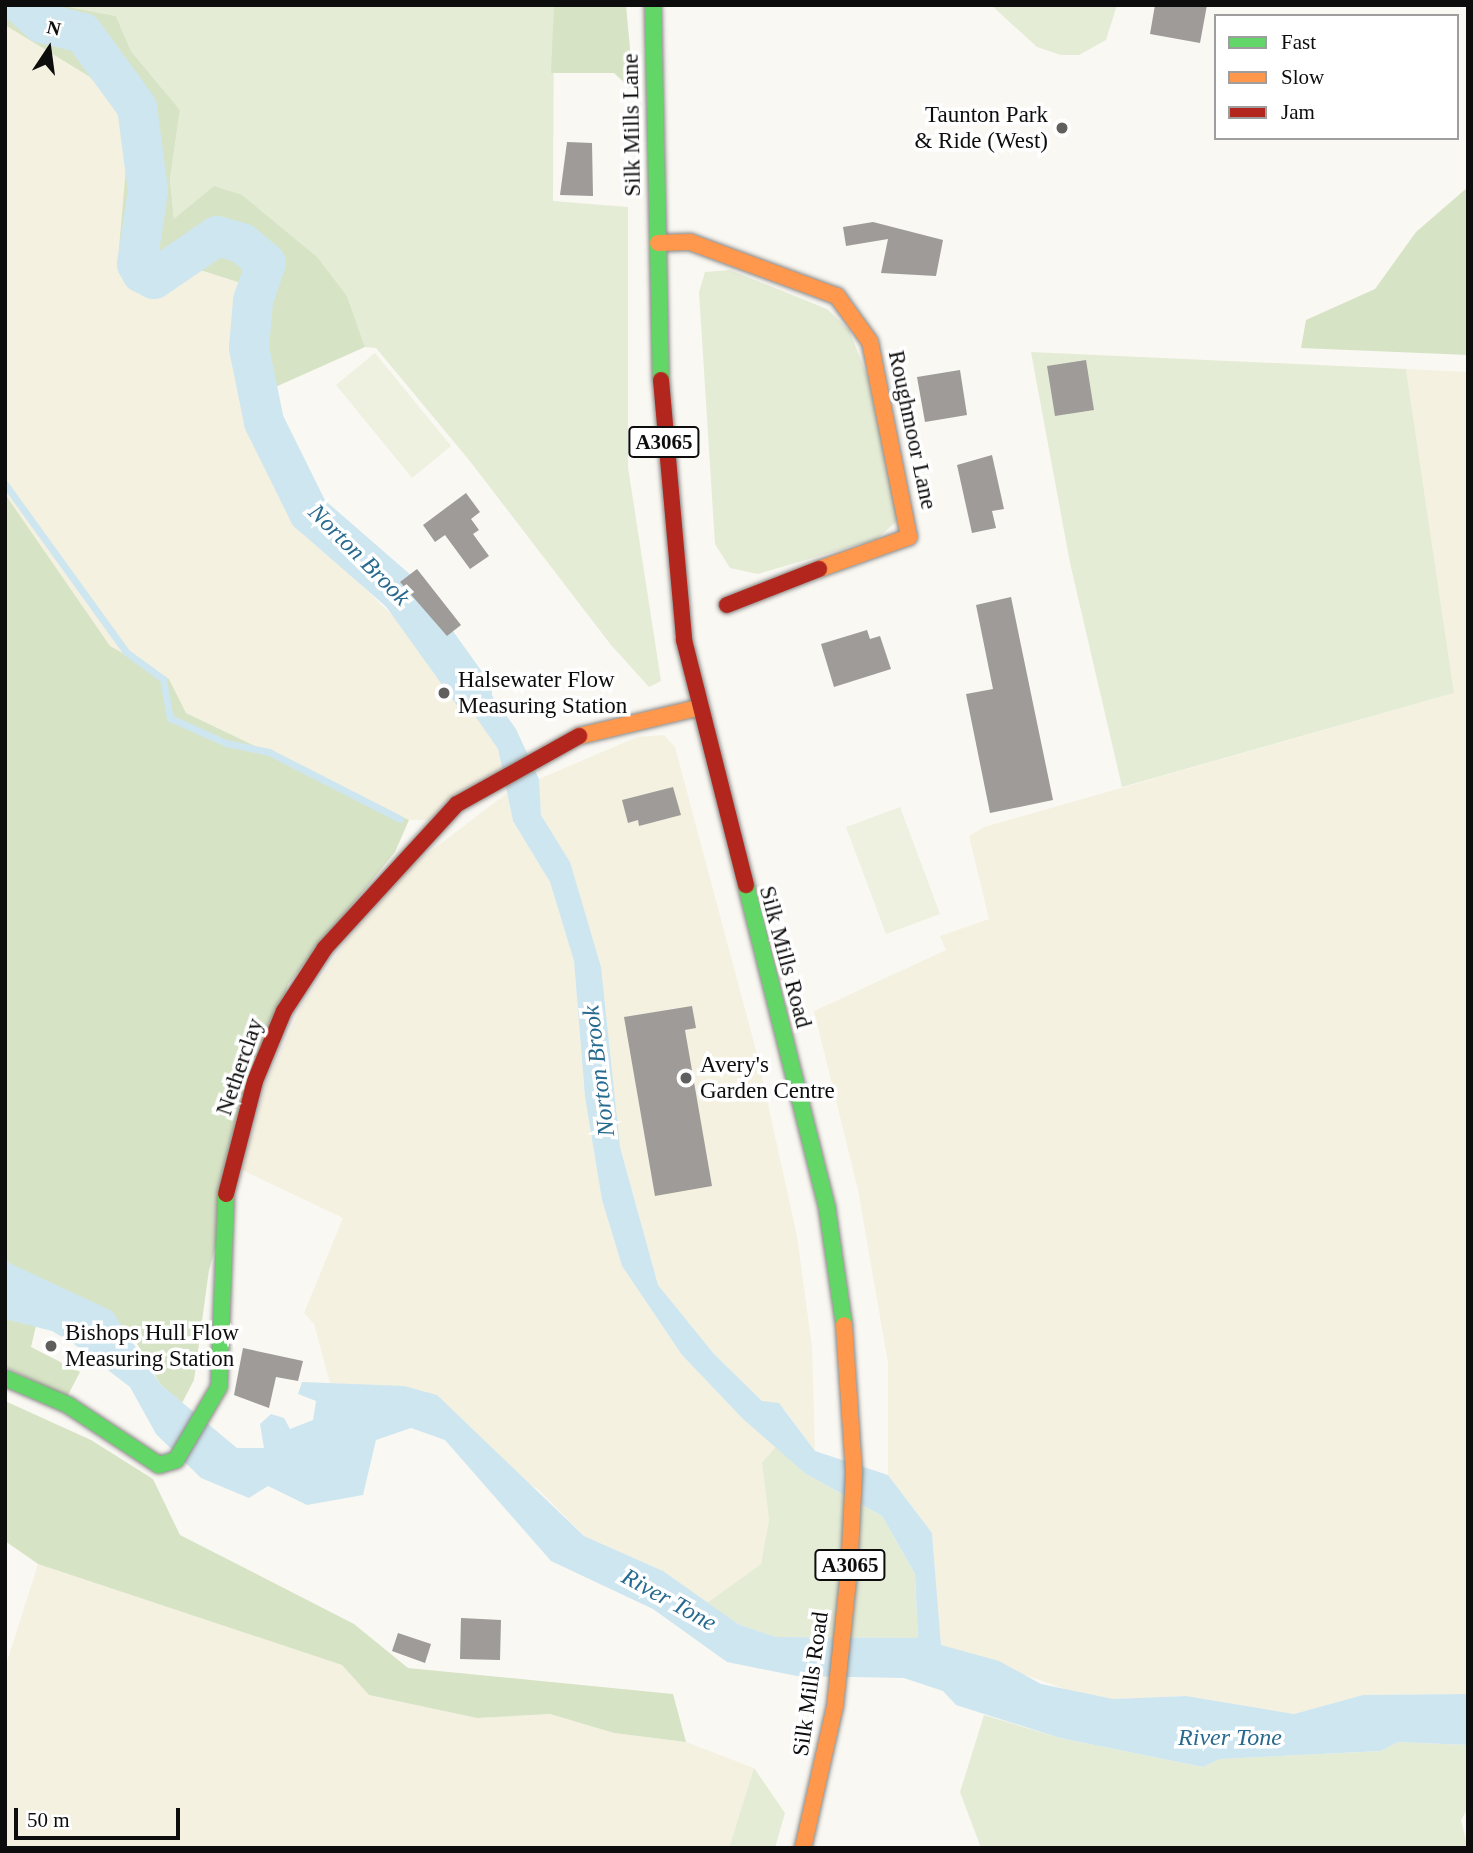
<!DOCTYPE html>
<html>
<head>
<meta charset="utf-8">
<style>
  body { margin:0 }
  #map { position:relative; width:1473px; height:1853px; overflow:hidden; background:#faf8f3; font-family:Georgia,serif }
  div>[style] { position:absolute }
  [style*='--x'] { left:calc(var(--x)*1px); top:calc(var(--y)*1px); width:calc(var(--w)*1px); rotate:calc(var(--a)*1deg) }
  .farmland>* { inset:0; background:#f4f1e1 }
  .green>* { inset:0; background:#e5ecd6 }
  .forest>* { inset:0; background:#d7e3c5 }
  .pitch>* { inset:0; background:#eef1df }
  .water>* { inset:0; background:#cee6f0 }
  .stream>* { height:7px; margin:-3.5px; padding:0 3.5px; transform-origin:3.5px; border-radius:3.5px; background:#cee6f0 }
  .river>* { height:40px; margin:-20px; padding:0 20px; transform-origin:20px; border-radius:20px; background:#cee6f0 }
  .building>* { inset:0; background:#9e9b98 }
  .roads { filter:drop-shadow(0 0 2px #8a8987) drop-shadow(0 0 2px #8a8987) }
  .fast>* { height:16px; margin:-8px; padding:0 8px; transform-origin:8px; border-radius:8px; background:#63d668 }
  .slow>* { height:16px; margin:-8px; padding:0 8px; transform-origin:8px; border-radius:8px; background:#ff974d }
  .jam>* { height:16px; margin:-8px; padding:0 8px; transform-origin:8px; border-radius:8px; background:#b3261e }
  .dots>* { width:19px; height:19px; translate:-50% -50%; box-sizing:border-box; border:4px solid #fff; border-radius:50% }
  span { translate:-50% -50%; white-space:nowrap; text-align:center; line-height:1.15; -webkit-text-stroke:7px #fff; paint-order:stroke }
  .shield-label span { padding:2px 5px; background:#fff; border:2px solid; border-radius:5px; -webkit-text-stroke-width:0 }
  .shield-label { font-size:21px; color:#0d0d0d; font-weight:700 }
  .poi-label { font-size:23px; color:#0d0d0d }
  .right { translate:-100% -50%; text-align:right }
  .left { translate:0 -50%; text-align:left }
  .street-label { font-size:23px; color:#0d0d0d }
  .water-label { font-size:24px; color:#276a8f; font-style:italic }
  .frame { position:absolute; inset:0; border:7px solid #0d0d0d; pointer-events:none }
  .legend { position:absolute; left:1214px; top:14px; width:245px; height:126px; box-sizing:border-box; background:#fff; border:2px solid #9e9e9e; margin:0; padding:9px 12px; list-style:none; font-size:21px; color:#0d0d0d }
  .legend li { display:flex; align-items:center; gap:14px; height:35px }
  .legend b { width:35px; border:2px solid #9e9e9e }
  .north { position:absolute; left:14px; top:14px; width:70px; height:70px; -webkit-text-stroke:5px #fff; paint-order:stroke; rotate:13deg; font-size:19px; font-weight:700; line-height:28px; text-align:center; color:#0d0d0d }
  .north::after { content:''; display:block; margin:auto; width:24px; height:32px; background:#0d0d0d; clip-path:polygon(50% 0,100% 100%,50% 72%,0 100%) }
  .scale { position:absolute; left:14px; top:1808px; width:166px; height:32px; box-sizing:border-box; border:4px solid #0d0d0d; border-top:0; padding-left:9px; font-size:21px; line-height:24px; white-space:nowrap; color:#0d0d0d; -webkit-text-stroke:5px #fff; paint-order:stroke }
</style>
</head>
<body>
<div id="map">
  <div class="farmland">
    <i style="clip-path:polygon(5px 25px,90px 77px,130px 122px,126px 199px,160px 292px,197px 269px,244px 284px,236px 369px,288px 512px,444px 667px,498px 749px,502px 771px,428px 820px,409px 820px,186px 713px,169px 679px,110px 646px,5px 494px)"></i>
    <i style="clip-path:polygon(1406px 369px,1468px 372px,1468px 1694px,1363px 1695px,1294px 1714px,1186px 1696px,1113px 1699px,1076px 1693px,941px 1645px,932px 1533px,888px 1475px,888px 1363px,858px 1190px,814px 1011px,946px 950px,940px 936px,989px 919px,969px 836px,984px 827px,1454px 693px)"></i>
    <i style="clip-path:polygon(664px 735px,675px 747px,757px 1054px,797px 1236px,812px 1347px,815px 1451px,785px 1410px,762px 1401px,714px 1354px,658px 1285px,620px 1147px,570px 862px,541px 815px,539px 779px,637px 737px)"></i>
    <i style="clip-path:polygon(507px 793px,513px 821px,550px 882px,574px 961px,585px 1097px,602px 1200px,622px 1266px,682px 1355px,743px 1419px,778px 1444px,762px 1464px,769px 1520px,761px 1564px,707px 1603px,663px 1571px,584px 1536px,538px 1489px,362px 1388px,331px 1387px,314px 1324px,304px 1313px,343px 1218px,242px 1170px,267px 1081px,302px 1005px,347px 940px,414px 864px)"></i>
    <i style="clip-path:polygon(38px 1564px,342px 1665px,369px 1695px,477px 1718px,550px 1714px,614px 1733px,686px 1742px,754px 1768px,729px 1848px,5px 1848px,5px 1668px)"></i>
  </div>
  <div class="green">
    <i style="clip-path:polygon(59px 5px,554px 5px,553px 201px,628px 207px,628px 467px,661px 681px,649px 687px,611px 645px,469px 460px,376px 348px,365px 347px,347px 296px,174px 219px,170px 179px,180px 110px,131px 51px,116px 16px)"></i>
    <i style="clip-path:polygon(991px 5px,1117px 5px,1106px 40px,1079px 55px,1061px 55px,1037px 47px)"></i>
    <i style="clip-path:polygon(730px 270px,827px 309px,849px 330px,868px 378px,898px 520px,877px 539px,758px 574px,730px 568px,715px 544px,699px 292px,705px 272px)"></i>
    <i style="clip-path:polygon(1031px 352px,1406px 369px,1454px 693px,1122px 787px,1070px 563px)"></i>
    <i style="clip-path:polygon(778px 1444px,806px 1474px,882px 1516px,915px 1574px,918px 1638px,776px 1637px,738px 1624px,707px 1603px,761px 1564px,769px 1520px,762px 1463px)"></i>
    <i style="clip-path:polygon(984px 1715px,1060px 1738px,1203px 1767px,1220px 1759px,1381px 1751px,1398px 1742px,1468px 1745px,1468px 1808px,1461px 1820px,1468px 1848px,981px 1848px,960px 1792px)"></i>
    <i style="clip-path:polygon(754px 1768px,785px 1813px,775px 1848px,729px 1848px)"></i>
  </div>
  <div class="forest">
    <i style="clip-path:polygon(5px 5px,59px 5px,116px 16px,131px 51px,180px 110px,170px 179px,174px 219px,214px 186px,242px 195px,317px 257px,347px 296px,365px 347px,246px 400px,236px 369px,244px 284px,197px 269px,160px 292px,130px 286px,119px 248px,130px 122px,90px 77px,5px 25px)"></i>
    <i style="clip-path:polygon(554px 5px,626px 5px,634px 92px,614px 73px,551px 73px)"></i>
    <i style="clip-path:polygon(1468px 187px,1468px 355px,1301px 348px,1306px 320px,1375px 289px,1416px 232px)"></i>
    <i style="clip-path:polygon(5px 494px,110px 646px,169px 679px,186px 713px,409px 820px,395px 852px,288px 984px,209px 1270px,194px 1380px,182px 1403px,160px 1384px,131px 1333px,5px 1261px)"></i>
    <i style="clip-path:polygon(5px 1319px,36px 1326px,31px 1347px,80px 1372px,67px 1397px,5px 1367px)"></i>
    <i style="clip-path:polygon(5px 1401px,91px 1440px,153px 1479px,180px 1535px,354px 1624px,408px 1668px,673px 1694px,686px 1742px,614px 1733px,550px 1714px,477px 1718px,369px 1695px,342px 1665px,38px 1564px,5px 1541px)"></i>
  </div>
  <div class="pitch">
    <i style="clip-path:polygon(375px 353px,451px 446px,412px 478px,336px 385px)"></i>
    <i style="clip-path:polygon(900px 807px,940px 914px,886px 934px,846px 827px)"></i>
  </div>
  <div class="water">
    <i style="clip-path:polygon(442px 647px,473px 669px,516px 729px,539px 779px,541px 815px,570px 862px,601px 967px,620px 1147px,658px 1285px,714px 1354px,762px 1401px,779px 1403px,815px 1451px,888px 1475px,932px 1533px,941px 1645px,999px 1661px,1041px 1684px,1113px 1699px,1186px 1696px,1294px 1714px,1363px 1695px,1468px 1694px,1468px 1745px,1398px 1742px,1381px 1751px,1220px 1759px,1203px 1767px,1060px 1738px,956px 1705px,943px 1691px,904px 1678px,797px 1676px,727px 1662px,653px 1609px,551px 1561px,445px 1440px,411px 1428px,376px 1440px,363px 1495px,307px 1505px,268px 1486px,249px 1498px,201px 1478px,156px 1434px,130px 1387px,74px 1344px,52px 1331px,5px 1319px,5px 1261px,112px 1311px,160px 1384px,237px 1448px,264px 1448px,260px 1424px,271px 1414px,284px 1418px,290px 1429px,313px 1420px,316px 1401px,298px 1394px,302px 1382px,404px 1386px,437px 1395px,584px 1536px,663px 1571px,738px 1624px,776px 1637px,918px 1638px,915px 1574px,882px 1516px,806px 1474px,743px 1419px,682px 1355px,622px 1266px,602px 1200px,585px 1097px,574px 961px,550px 882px,513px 821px,498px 749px,453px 684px)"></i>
  </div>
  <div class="stream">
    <i style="--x:5;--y:484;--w:207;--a:54.2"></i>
    <i style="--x:126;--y:652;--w:46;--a:36.1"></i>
    <i style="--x:163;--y:679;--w:40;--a:80"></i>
    <i style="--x:170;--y:718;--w:61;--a:24.1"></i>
    <i style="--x:226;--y:743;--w:44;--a:11.8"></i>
    <i style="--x:269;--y:752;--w:147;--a:27.1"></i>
  </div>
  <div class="river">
    <i style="--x:22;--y:5;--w:27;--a:42"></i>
    <i style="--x:42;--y:23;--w:42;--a:13.7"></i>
    <i style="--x:83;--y:33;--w:92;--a:53.9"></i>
    <i style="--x:137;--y:107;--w:85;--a:82.5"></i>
    <i style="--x:148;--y:191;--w:74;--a:98.6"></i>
    <i style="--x:137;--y:264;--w:10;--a:61"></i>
    <i style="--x:142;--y:273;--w:13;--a:27"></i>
    <i style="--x:154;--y:279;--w:76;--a:-34.3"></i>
    <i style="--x:217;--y:236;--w:26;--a:16"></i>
    <i style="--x:242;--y:243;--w:31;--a:40"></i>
    <i style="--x:266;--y:263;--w:40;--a:108.9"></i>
    <i style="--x:253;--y:301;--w:47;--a:94.9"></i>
    <i style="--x:249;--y:348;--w:76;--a:78.5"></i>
    <i style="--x:264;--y:422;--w:102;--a:63.7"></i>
    <i style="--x:309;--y:513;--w:122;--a:41"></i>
    <i style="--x:401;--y:593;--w:122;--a:54.4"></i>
  </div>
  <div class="building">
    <i style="clip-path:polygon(1155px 5px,1207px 5px,1200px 43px,1150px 34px)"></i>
    <i style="clip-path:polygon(567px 142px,592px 143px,593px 196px,560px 195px)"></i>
    <i style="clip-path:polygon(873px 222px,943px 240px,936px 276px,881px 273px,888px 239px,846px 246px,843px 227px)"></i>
    <i style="clip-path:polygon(1086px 360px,1094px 410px,1055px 416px,1047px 366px)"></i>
    <i style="clip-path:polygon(960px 370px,967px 415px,925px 422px,917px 377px)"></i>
    <i style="clip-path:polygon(992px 455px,1004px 509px,992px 511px,996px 528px,972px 533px,957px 465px)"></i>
    <i style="clip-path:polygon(466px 493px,480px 512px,471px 519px,479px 530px,473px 534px,489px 556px,470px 569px,445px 535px,435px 542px,423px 525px)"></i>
    <i style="clip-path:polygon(417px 569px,461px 625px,447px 636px,400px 582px)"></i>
    <i style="clip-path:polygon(1011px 597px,1053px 800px,990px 813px,966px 694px,993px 689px,976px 605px)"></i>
    <i style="clip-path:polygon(867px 630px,870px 639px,880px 636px,891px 669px,834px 687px,821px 644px)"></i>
    <i style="clip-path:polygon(673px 787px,681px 815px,639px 826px,638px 820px,628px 823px,622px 800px)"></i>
    <i style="clip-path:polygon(692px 1006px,696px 1028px,685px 1030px,712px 1186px,655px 1196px,624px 1017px)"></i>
    <i style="clip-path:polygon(243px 1348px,303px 1361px,298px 1381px,276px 1377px,269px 1408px,234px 1395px)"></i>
    <i style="clip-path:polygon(461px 1618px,501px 1620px,500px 1660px,460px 1659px)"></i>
    <i style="clip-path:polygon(398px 1633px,431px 1644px,425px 1663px,392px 1651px)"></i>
  </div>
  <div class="roads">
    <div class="fast">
      <i style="--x:653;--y:5;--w:375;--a:88.8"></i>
      <i style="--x:746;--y:885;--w:333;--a:75.9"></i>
      <i style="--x:827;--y:1208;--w:118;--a:81.7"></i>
      <i style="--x:5;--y:1378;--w:69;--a:23.2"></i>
      <i style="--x:68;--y:1405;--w:109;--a:33.4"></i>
      <i style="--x:159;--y:1465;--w:18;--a:-16"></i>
      <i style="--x:176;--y:1460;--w:85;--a:-59.5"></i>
      <i style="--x:219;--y:1387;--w:193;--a:-87.9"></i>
    </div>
    <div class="slow">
      <i style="--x:658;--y:243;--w:32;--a:-2"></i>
      <i style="--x:690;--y:242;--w:157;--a:20.2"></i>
      <i style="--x:837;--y:296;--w:57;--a:54.3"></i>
      <i style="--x:870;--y:342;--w:199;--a:78.7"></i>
      <i style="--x:909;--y:537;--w:96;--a:160.4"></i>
      <i style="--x:579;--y:736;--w:121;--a:-13.3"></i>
      <i style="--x:803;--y:1848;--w:146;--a:-77.3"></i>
      <i style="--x:835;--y:1706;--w:136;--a:-84.1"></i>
      <i style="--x:849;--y:1571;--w:99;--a:-87.1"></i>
      <i style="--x:854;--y:1472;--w:147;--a:-93.9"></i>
    </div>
    <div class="jam">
      <i style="--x:661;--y:380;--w:261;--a:84.9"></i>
      <i style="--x:684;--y:640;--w:253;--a:75.8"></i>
      <i style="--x:727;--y:605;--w:99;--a:-21.4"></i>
      <i style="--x:226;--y:1194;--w:117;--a:-75.6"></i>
      <i style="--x:255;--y:1081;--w:76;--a:-67.5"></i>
      <i style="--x:284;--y:1011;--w:75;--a:-56.9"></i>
      <i style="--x:325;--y:948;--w:195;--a:-47.5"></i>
      <i style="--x:457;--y:804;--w:140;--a:-29.1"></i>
    </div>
  </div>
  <div class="dots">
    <i style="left:1062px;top:128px;background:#605f5e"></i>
    <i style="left:444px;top:693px;background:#605f5e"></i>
    <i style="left:686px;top:1078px;background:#605f5e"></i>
    <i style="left:51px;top:1346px;background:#605f5e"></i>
  </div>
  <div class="shield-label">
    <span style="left:664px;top:442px">A3065</span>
    <span style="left:850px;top:1565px">A3065</span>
  </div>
  <div class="poi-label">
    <span class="right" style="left:1048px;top:128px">Taunton Park<br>&amp; Ride (West)</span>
    <span class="left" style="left:458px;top:693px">Halsewater Flow<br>Measuring Station</span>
    <span class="left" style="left:700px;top:1078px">Avery's<br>Garden Centre</span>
    <span class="left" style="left:65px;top:1346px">Bishops Hull Flow<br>Measuring Station</span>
  </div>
  <div class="street-label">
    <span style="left:632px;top:125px;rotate:-91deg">Silk Mills Lane</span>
    <span style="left:912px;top:430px;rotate:78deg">Roughmoor Lane</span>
    <span style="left:785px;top:957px;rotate:75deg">Silk Mills Road</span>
    <span style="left:240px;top:1067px;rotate:-71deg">Netherclay</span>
    <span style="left:811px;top:1684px;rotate:-82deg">Silk Mills Road</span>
  </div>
  <div class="water-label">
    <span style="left:359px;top:555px;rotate:45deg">Norton Brook</span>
    <span style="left:599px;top:1071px;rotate:-97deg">Norton Brook</span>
    <span style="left:669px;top:1600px;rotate:29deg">River Tone</span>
    <span style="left:1230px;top:1738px">River Tone</span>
  </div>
  <div class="frame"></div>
  <ul class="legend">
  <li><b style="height:9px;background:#63d668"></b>Fast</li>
  <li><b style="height:9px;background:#ff974d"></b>Slow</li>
  <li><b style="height:9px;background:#b3261e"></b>Jam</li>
  </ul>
  <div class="north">N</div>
  <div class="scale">50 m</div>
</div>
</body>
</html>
